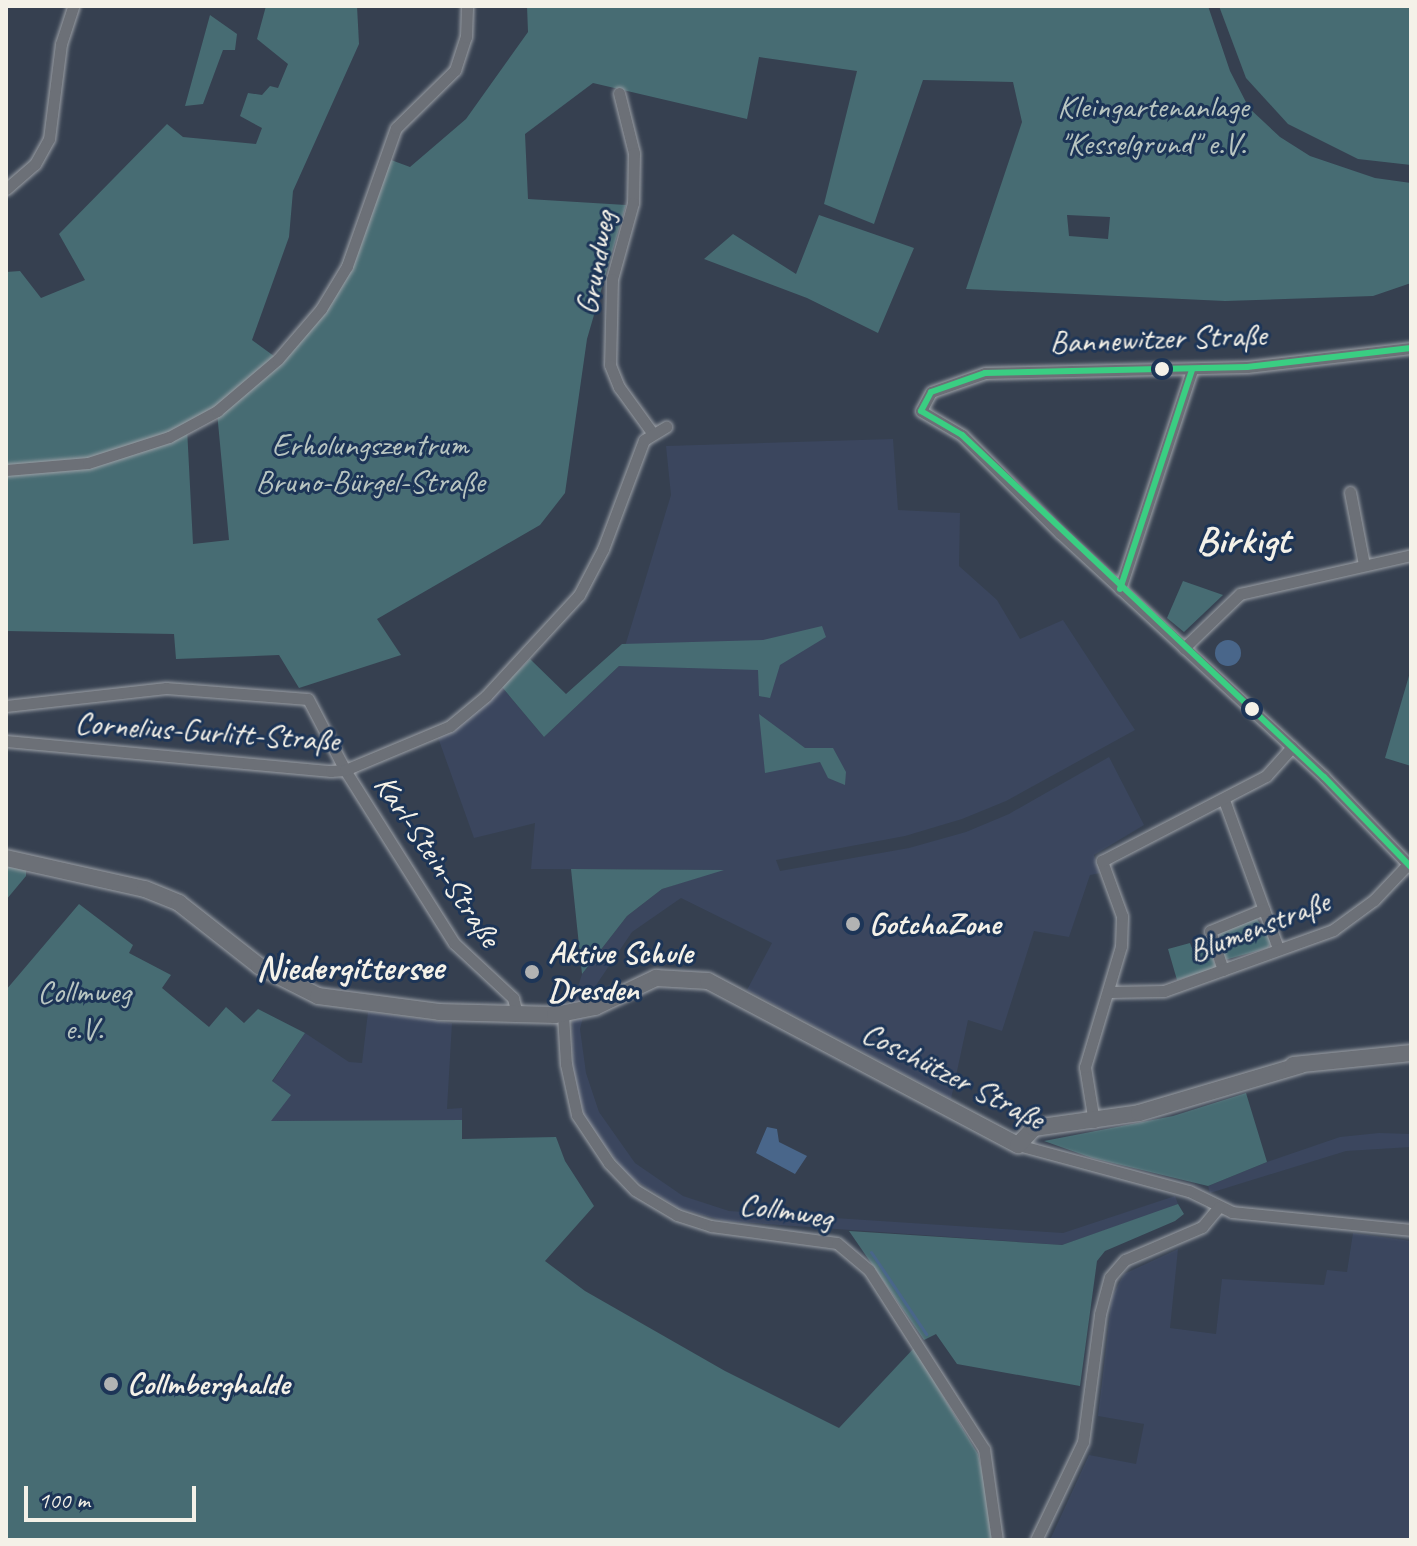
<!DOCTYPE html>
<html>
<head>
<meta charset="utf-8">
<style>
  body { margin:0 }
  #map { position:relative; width:1417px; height:1546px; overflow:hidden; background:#364050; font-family:Caveat,sans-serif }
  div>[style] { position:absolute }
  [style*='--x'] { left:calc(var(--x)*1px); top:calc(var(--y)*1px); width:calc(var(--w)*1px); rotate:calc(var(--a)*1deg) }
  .built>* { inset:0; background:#3b465e }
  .green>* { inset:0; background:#476c73 }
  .water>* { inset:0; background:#49668a }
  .round { border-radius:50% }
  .stream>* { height:3px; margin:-1.5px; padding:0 1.5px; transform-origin:1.5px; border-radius:1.5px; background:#49668a }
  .roads { filter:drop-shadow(0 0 2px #9ca0a6) drop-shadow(0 0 2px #9ca0a6) }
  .street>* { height:11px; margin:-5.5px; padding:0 5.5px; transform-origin:5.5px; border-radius:5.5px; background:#6c7077 }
  .secondary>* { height:16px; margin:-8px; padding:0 8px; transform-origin:8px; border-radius:8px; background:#6c7077 }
  .bus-1>* { height:6px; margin:-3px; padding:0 3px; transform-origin:3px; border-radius:3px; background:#3ace82 }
  .dots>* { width:22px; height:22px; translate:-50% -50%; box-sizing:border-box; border:4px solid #1d3557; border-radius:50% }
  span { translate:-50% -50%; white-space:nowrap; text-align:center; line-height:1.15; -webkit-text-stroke:6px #1d3557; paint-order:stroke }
  .park-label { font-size:32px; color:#b8c5c1 }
  .street-label { font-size:32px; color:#f4f1e8 }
  .poi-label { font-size:32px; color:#f4f1e8; font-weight:700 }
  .left { translate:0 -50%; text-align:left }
  .quarter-label { font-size:36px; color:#f4f1e8; font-weight:700 }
  .district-label { font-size:40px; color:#f4f1e8; font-weight:700 }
  .frame { position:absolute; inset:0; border:8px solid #f4f1e8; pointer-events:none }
  .scale { position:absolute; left:24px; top:1486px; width:172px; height:36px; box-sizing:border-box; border:4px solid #f4f1e8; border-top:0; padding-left:10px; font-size:24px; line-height:28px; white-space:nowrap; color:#f4f1e8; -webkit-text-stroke:6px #1d3557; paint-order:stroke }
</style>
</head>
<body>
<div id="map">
  <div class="built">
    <i style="clip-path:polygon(893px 439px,898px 510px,960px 513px,959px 566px,997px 600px,1020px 639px,1063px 620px,1135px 730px,1006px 801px,962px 819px,905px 836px,776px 860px,780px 871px,909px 848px,966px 832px,1009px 814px,1109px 757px,1144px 825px,1094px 855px,1100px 873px,1090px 875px,1069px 937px,1034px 931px,1002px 1031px,968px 1020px,951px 1099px,747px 990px,772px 943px,681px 898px,632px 932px,588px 997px,580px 1029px,586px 1073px,599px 1112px,635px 1163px,683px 1196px,729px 1211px,1063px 1233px,1175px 1196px,1178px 1204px,1164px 1210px,1062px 1245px,725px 1221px,678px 1208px,626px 1174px,586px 1120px,573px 1077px,572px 1006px,582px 974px,627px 916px,662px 889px,720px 870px,531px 869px,535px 823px,474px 838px,436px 732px,502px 687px,544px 737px,619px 666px,671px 495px,666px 446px)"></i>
    <i style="clip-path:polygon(368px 1012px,452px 1023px,447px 1109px,462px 1108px,462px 1120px,270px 1121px,272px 1082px,305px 1033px,349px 1062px,362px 1063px)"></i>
    <i style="clip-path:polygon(1379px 1133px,1411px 1134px,1411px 1147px,1346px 1151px,1210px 1193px,1208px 1186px,1267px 1162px,1340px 1137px)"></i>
    <i style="clip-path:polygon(1353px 1233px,1411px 1241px,1411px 1540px,1050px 1540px,1089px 1455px,1136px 1464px,1144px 1424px,1098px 1416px,1112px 1297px,1124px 1274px,1178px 1249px,1170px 1328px,1216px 1334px,1222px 1279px,1324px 1285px,1327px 1270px,1347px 1272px)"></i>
  </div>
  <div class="green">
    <i style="clip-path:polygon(evenodd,266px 6px,357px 6px,359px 44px,293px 191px,289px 237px,252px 340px,278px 359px,329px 298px,383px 157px,410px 167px,466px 119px,528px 32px,527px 6px,1208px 6px,1230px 71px,1249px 108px,1280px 137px,1310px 156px,1375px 178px,1411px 183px,1411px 283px,1373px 296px,1225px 301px,966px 289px,1022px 122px,1013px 82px,923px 80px,874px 224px,824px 204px,857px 71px,759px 57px,747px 119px,593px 83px,525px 134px,528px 199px,626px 205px,587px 339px,565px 493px,540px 525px,377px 619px,401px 655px,299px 688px,279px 655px,176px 659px,174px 634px,6px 631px,6px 272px,20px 271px,41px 298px,85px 280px,59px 234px,167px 124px,183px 137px,256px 144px,262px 128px,240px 116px,248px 93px,262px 95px,270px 86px,278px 88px,288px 64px,257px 39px,266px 6px,1067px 215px,1110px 217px,1108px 239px,1069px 236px,1067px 215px,266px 6px,217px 412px,229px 540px,193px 544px,187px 428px,217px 412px)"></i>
    <i style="clip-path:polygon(1219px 6px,1411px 6px,1411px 165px,1358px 159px,1288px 124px,1246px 78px)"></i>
    <i style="clip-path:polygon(210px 15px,237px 34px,235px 50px,223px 50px,203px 104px,185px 106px)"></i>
    <i style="clip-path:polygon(819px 215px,914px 248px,878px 333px,807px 298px,704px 259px,733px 234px,796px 274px)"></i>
    <i style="clip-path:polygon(1183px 581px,1223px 595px,1184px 632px,1167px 618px)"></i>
    <i style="clip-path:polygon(822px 626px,826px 637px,780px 665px,770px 698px,759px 696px,758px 670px,619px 666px,544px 737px,502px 687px,530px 659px,566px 694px,622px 644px,763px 640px)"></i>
    <i style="clip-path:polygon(1411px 669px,1411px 766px,1385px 758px)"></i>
    <i style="clip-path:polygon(759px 714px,805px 748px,833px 748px,846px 772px,845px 785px,828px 778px,820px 762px,765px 773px)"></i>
    <i style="clip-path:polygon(6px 858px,26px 866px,26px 876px,6px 900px)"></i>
    <i style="clip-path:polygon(571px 869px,724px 870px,662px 889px,627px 916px,582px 974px)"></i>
    <i style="clip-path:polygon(79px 904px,133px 945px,129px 953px,171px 975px,162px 988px,209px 1027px,226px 1007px,244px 1023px,258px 1009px,305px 1033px,272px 1081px,291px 1095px,271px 1121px,462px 1120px,462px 1139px,556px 1137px,565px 1161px,594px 1206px,545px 1261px,585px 1291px,725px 1371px,839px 1428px,914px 1348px,978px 1454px,997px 1540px,6px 1540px,6px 990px)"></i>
    <i style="clip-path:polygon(1256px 917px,1271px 942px,1268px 948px,1225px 960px,1219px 932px)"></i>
    <i style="clip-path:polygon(1190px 943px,1193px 951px,1209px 946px,1216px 968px,1177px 980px,1168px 949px)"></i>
    <i style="clip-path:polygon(1246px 1093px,1267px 1162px,1208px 1186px,1092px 1158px,1044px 1141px,1173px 1116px)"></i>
    <i style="clip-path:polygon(1178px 1204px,1184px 1214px,1175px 1221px,1105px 1251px,1097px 1261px,1080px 1386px,957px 1364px,936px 1334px,924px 1340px,849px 1231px,1062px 1245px)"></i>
  </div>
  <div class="water">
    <i class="round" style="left:1215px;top:640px;width:26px;height:26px"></i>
    <i style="clip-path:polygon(767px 1127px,777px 1129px,779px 1142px,807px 1156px,795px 1174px,756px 1153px)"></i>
  </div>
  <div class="stream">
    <i style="--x:871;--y:1252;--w:99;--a:56.1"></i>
  </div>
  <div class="roads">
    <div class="street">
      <i style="--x:619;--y:93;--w:62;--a:76"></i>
      <i style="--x:634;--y:153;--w:50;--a:91.1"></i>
      <i style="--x:633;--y:203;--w:79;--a:105.4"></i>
      <i style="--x:612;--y:279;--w:86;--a:91.3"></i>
      <i style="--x:610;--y:365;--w:24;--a:68"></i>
      <i style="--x:619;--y:387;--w:54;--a:54"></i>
      <i style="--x:6;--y:189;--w:38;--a:-41"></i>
      <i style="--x:35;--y:164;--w:29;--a:-61"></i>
      <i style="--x:49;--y:139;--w:96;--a:-82.8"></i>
      <i style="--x:61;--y:44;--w:40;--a:-72"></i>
      <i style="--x:1411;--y:348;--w:165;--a:173.4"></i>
      <i style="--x:1247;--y:367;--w:262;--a:178.7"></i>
      <i style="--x:985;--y:373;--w:57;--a:160.6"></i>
      <i style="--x:931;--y:392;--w:21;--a:118"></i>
      <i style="--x:921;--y:411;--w:48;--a:30.3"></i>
      <i style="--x:962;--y:435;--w:139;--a:45"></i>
      <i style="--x:1060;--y:533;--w:359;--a:42.7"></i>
      <i style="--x:1324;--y:777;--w:125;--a:46"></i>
      <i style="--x:6;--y:470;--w:82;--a:-4.9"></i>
      <i style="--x:88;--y:463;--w:85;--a:-17.8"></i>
      <i style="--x:169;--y:437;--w:55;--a:-28.4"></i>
      <i style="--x:217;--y:411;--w:80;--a:-40.4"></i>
      <i style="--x:278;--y:359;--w:66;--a:-49.3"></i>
      <i style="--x:321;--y:309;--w:50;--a:-58.8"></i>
      <i style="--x:347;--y:266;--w:146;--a:-70.5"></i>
      <i style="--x:396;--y:128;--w:83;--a:-44.5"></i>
      <i style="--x:455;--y:70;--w:35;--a:-72"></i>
      <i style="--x:466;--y:37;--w:31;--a:-88"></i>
      <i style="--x:1350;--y:492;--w:74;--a:79.1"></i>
      <i style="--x:1120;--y:589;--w:231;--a:-71.8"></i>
      <i style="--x:1184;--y:648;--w:78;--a:-44"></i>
      <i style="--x:1240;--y:594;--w:175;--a:-12.8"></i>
      <i style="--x:6;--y:706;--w:161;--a:-6.4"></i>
      <i style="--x:166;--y:688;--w:142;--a:4.4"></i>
      <i style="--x:308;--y:699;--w:80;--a:62.5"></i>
      <i style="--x:345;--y:770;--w:204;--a:57.8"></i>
      <i style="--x:454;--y:943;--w:81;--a:43"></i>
      <i style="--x:513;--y:998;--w:16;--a:76"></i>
      <i style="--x:6;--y:741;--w:326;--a:5.3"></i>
      <i style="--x:331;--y:771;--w:14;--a:-4"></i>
      <i style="--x:345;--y:770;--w:114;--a:-22.7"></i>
      <i style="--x:450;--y:726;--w:47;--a:-39.8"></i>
      <i style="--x:486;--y:696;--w:137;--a:-47.4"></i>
      <i style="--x:579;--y:595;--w:52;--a:-62.4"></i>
      <i style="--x:603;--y:549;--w:116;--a:-69.4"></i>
      <i style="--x:644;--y:440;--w:26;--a:-31"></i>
      <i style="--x:1224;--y:800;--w:158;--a:70"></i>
      <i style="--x:1223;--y:970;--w:41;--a:-108.4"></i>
      <i style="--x:1210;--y:931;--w:58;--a:-22.2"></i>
      <i style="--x:1109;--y:992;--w:55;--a:-1"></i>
      <i style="--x:1164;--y:991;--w:180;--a:-19.8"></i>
      <i style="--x:1333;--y:930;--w:51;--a:-36.2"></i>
      <i style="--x:1374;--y:900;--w:50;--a:-46.6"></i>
      <i style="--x:563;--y:1014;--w:50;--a:86.6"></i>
      <i style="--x:566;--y:1064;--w:52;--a:77.8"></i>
      <i style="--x:577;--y:1115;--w:58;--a:56.3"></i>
      <i style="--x:609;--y:1163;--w:37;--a:46"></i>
      <i style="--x:635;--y:1190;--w:49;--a:30.8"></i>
      <i style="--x:677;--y:1215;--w:36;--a:18"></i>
      <i style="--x:711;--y:1226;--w:127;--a:7.7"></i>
      <i style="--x:837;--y:1243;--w:42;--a:40.2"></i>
      <i style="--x:869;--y:1270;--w:213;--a:57.3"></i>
      <i style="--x:984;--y:1449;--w:92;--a:81.9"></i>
      <i style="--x:1094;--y:1122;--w:56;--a:-99.3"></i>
      <i style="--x:1085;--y:1067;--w:126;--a:-73.4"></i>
      <i style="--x:1121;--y:946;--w:30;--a:-88"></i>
      <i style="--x:1122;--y:916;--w:59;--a:-110"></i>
      <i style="--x:1102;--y:861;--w:185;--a:-27.4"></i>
      <i style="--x:1266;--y:776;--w:39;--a:-48"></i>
      <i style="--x:1018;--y:1145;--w:177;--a:15.1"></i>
      <i style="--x:1189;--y:1191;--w:48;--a:26"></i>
      <i style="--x:1232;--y:1212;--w:180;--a:5.7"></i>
      <i style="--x:1036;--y:1540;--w:109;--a:-64.4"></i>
      <i style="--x:1083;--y:1442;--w:129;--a:-82.4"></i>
      <i style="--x:1100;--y:1314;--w:38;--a:-75"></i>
      <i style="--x:1110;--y:1277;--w:23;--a:-49"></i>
      <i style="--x:1125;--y:1260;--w:84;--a:-23.2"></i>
      <i style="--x:1202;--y:1227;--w:26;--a:-50"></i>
    </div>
    <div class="secondary">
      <i style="--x:6;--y:858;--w:142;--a:12.6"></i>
      <i style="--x:145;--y:889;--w:37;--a:22"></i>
      <i style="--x:179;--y:903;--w:102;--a:38.2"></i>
      <i style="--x:259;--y:966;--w:66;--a:27"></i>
      <i style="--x:318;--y:996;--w:122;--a:7.5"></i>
      <i style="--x:439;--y:1012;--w:116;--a:1.5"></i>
      <i style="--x:555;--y:1015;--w:41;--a:-11.3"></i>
      <i style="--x:595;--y:1007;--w:68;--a:-25.4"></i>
      <i style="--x:656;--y:978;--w:52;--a:3.3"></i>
      <i style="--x:708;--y:981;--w:351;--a:27.9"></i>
      <i style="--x:1018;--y:1145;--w:23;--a:-47"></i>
      <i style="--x:1034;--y:1128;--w:106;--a:-8.1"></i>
      <i style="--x:1139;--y:1113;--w:169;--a:-16.5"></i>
      <i style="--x:1293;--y:1065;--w:119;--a:-5.8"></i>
    </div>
  </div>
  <div class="bus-1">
    <i style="--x:921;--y:411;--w:48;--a:30.3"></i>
    <i style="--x:962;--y:435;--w:498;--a:43.4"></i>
    <i style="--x:1324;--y:777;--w:125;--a:46"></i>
    <i style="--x:921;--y:411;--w:21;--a:-62"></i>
    <i style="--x:931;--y:392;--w:57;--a:-19.4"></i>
    <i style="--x:985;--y:373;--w:262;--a:-1.3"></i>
    <i style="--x:1247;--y:367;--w:165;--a:-6.6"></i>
    <i style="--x:1120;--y:589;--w:231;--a:-71.8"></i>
  </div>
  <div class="dots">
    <i style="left:1162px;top:369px;background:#f4f1e8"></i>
    <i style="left:1252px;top:709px;background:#f4f1e8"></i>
    <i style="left:853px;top:924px;background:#b2b3b3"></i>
    <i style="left:532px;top:972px;background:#b2b3b3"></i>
    <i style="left:111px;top:1384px;background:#b2b3b3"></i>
  </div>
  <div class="park-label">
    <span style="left:1153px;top:126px">Kleingartenanlage<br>"Kesselgrund" e.V.</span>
    <span style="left:370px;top:464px">Erholungszentrum<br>Bruno-Bürgel-Straße</span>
    <span style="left:84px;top:1011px">Collmweg<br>e.V.</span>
  </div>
  <div class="street-label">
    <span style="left:596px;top:263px;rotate:-80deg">Grundweg</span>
    <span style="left:1158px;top:339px;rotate:-2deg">Bannewitzer Straße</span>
    <span style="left:207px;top:732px;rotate:4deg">Cornelius-Gurlitt-Straße</span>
    <span style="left:437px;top:861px;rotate:56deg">Karl-Stein-Straße</span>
    <span style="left:1259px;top:927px;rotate:-21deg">Blumenstraße</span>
    <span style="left:953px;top:1076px;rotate:27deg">Coschützer Straße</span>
    <span style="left:786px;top:1211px;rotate:9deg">Collmweg</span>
  </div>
  <div class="poi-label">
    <span class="left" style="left:869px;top:924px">GotchaZone</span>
    <span class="left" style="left:548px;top:972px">Aktive Schule<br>Dresden</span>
    <span class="left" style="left:127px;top:1384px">Collmberghalde</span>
  </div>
  <div class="quarter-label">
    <span style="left:350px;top:968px">Niedergittersee</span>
  </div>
  <div class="district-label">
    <span style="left:1243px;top:540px">Birkigt</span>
  </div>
  <div class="frame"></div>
  <div class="scale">100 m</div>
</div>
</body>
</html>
